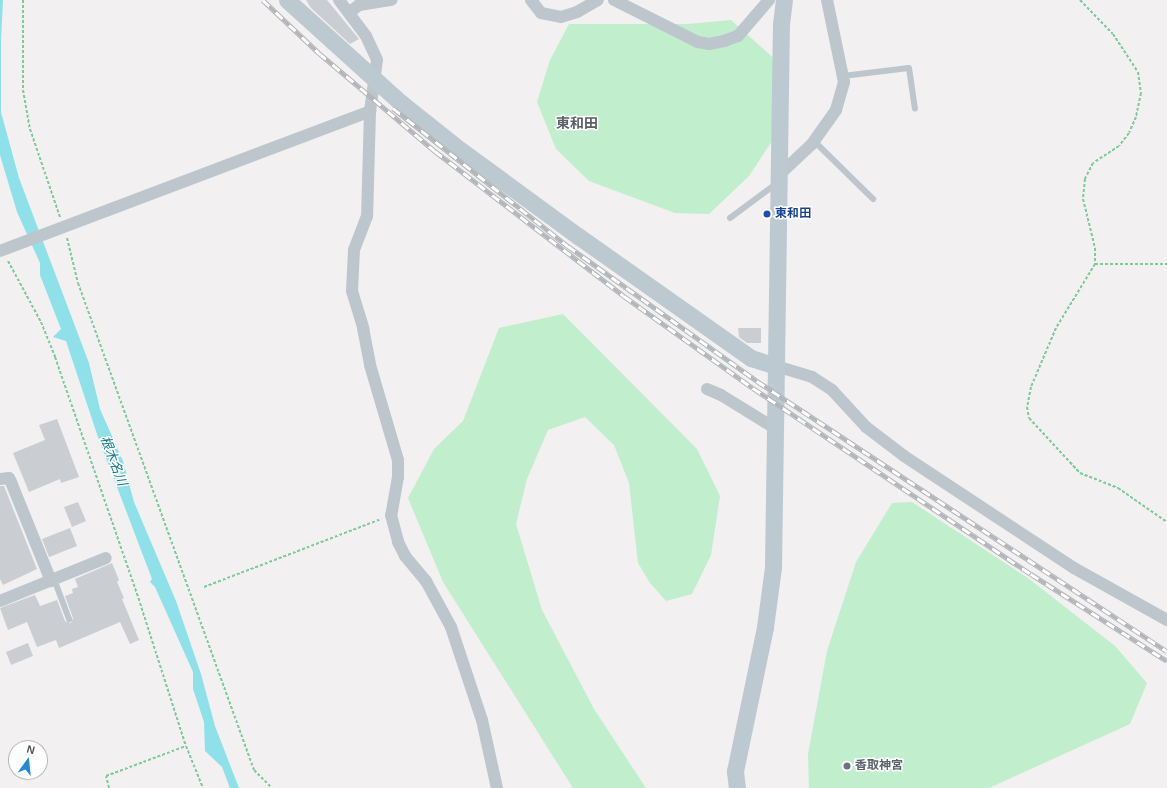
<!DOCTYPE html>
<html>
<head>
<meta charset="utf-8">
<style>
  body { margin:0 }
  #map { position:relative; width:1167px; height:788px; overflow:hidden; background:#f2f0f0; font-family:Helvetica,"Noto Sans JP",sans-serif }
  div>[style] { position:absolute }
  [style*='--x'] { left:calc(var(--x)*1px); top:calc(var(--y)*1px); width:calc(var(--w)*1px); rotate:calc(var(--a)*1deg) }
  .green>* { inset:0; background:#c1eecc }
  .water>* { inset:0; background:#8fe1e9 }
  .building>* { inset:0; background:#caced2 }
  .path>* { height:2px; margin-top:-1px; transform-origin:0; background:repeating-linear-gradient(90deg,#7acb99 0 3px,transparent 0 5px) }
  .lane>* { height:6px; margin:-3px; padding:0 3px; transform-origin:3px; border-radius:3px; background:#bcc6cc }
  .street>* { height:12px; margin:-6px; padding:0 6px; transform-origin:6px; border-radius:6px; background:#bcc6cc }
  .secondary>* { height:17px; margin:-8.5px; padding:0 8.5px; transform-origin:8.5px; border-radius:8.5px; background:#bcc9d1 }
  .rail>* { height:4.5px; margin-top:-2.25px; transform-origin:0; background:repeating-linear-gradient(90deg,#fff 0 9px,#b2b6ba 0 18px); box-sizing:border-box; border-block:1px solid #b2b6ba }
  .dots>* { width:11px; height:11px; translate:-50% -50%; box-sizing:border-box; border:2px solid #fff; border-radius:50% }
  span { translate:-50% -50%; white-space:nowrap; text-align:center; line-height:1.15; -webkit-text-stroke:3px #fff; paint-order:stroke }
  .transit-label { font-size:12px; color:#164399; font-weight:700 }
  .left { translate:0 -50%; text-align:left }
  .worship-label { font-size:12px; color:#5b616d; font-weight:700 }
  .water-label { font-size:13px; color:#127f88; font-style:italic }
  .quarter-label { font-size:14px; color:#5d6165; font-weight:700 }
  .north { position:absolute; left:8px; top:740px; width:40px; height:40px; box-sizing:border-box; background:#fff; border:1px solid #b6bbbe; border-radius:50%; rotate:15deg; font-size:11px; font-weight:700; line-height:16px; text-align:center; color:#49565d }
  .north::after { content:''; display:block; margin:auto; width:14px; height:18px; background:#208adc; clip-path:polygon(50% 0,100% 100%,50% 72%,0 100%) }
</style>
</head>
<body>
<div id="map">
  <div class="green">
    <i style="clip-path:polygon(731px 20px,788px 71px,774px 138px,749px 176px,709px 214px,675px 213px,589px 181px,556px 149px,537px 102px,550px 60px,569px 24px,688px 24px)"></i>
    <i style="clip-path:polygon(563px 314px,697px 449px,720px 496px,711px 555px,692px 594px,666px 601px,650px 583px,638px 563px,629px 483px,614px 445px,585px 417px,548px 430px,527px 479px,516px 524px,542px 610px,594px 709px,646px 788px,573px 788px,443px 582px,408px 498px,434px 449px,463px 421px,499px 328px)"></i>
    <i style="clip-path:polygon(912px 502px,1028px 578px,1115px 646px,1147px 683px,1130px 724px,989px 788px,809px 788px,808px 754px,827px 651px,856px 562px,892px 503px)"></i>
  </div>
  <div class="water">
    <i style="clip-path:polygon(0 0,3px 0,1px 41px,1px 112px,19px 178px,89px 363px,100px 409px,123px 461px,134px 502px,176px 601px,201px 674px,215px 726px,239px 788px,230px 788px,222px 767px,205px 751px,204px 722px,193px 689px,193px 672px,155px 587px,150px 582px,152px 579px,98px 437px,66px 341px,53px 337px,61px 329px,40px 275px,40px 263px,17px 212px,0 155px)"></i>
  </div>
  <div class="building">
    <i style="clip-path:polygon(306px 0,327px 0,359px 39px,350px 44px,311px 8px)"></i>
    <i style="clip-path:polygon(738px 328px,761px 328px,761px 343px,747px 343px,739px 337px)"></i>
    <i style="clip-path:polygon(57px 419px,79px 477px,61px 483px,60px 479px,29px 492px,13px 453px,45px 440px,39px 425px)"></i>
    <i style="clip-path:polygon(0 486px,4px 486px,37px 569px,3px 585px,0 579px)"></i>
    <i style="clip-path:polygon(78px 502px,86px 521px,72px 527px,64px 507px)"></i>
    <i style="clip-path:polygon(70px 528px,77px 546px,49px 557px,42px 539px)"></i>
    <i style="clip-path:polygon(112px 563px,119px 580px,117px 582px,124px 598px,122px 599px,139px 640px,130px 644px,120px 622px,59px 648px,56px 640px,37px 647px,27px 622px,8px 630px,0 608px,35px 595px,40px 606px,57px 600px,65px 621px,71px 623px,73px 618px,65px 596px,73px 593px,72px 589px,78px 587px,75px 579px)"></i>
    <i style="clip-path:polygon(28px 643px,33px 656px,11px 665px,6px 652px)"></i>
  </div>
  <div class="path">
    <i style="--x:23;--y:0;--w:90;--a:90"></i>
    <i style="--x:23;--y:90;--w:40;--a:80"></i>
    <i style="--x:30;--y:129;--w:93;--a:71.2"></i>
    <i style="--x:1080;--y:0;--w:47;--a:45.9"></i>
    <i style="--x:1113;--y:34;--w:45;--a:56.7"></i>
    <i style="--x:1138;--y:72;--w:21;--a:82"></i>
    <i style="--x:1141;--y:93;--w:25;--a:102"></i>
    <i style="--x:1136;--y:117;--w:17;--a:114"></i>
    <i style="--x:1129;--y:133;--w:16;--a:128"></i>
    <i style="--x:1119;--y:146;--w:31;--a:147"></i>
    <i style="--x:1093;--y:163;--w:18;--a:117"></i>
    <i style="--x:1085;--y:179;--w:20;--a:96"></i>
    <i style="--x:1083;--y:199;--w:50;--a:76.2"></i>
    <i style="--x:1095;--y:248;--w:16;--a:90"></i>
    <i style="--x:1095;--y:264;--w:75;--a:121.4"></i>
    <i style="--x:1056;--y:328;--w:64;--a:113"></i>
    <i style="--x:1031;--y:387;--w:20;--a:101"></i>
    <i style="--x:1027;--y:407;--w:11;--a:80"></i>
    <i style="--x:1029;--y:418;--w:75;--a:47.2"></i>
    <i style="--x:1080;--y:473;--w:41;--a:21.5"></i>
    <i style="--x:1118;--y:488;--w:60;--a:34.8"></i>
    <i style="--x:67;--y:238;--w:46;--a:76.3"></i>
    <i style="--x:78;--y:283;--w:518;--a:70.13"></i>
    <i style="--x:254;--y:770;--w:25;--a:45"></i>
    <i style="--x:8;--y:261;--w:69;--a:61.6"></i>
    <i style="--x:41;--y:322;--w:38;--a:68"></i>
    <i style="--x:55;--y:357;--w:260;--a:70.9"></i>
    <i style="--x:140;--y:603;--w:150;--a:72.2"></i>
    <i style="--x:186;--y:746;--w:45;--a:68"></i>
    <i style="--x:1095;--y:264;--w:72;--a:0"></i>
    <i style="--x:204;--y:587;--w:190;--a:-21"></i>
    <i style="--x:109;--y:788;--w:12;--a:-104"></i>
    <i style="--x:106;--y:776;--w:85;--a:-20.6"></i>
  </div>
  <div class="lane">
    <i style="--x:843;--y:76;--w:66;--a:-6.9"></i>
    <i style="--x:909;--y:68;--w:41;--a:81.7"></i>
    <i style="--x:814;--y:141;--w:83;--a:44.5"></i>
    <i style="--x:730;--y:218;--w:57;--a:-36.5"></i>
    <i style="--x:54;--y:579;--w:43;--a:69.4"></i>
  </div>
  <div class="street">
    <i style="--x:339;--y:0;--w:45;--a:53.1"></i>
    <i style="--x:366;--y:36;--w:26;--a:65"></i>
    <i style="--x:377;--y:60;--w:51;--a:97.8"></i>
    <i style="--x:370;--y:111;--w:105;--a:91.6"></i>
    <i style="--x:367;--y:216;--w:36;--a:111"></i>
    <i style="--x:354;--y:250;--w:41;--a:92.8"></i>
    <i style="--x:352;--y:291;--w:39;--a:73"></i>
    <i style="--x:363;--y:328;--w:38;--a:79"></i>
    <i style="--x:370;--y:365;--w:99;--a:73.6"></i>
    <i style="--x:398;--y:460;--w:17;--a:90"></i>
    <i style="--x:398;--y:477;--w:39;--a:100"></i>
    <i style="--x:391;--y:515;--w:28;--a:75"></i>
    <i style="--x:398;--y:542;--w:16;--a:63"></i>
    <i style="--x:405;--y:556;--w:33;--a:50"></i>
    <i style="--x:426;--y:581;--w:52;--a:61.5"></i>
    <i style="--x:451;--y:627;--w:98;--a:71.6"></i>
    <i style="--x:482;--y:720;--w:70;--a:77.6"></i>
    <i style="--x:531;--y:0;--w:16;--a:52"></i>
    <i style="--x:541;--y:13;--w:20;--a:11"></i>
    <i style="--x:561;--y:17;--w:17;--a:-17"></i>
    <i style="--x:577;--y:12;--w:24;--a:-30"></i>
    <i style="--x:614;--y:0;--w:94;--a:26.6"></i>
    <i style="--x:698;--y:42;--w:11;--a:10"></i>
    <i style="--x:709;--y:44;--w:15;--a:-11"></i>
    <i style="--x:724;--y:41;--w:15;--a:-20"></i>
    <i style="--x:738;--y:36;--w:48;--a:-49.3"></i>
    <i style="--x:350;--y:12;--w:11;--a:-38"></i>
    <i style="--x:359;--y:5;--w:33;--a:-9"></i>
    <i style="--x:779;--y:175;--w:45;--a:-43.2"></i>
    <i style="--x:812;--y:144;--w:42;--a:-54.8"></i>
    <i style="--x:836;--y:110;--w:29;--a:-74"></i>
    <i style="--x:844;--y:82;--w:84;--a:-101.7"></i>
    <i style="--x:0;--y:251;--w:396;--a:-20.7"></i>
    <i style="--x:776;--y:366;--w:38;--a:17"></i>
    <i style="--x:812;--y:377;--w:24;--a:33"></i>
    <i style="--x:832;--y:390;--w:50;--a:47.4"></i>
    <i style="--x:866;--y:427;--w:48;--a:37.3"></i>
    <i style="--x:904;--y:456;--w:204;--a:33.4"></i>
    <i style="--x:1074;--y:568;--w:107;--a:29.2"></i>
    <i style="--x:707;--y:389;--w:15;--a:23"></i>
    <i style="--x:721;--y:395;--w:65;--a:31.7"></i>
    <i style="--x:0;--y:479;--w:9;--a:-6"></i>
    <i style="--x:9;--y:478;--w:4;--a:63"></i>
    <i style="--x:11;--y:482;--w:107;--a:68"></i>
    <i style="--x:0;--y:601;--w:114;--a:-22.1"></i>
  </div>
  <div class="secondary">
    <i style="--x:287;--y:0;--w:154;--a:42.1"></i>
    <i style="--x:401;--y:103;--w:69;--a:38.5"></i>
    <i style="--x:455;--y:146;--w:152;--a:36.2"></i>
    <i style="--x:578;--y:236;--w:212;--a:35.2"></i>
    <i style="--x:751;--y:358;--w:26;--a:18"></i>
    <i style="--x:737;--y:788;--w:17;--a:-97"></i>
    <i style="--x:735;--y:771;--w:147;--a:-78.2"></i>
    <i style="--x:765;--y:627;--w:61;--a:-82.4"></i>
    <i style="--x:773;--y:567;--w:543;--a:-89.16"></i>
    <i style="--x:781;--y:24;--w:24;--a:-83"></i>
  </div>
  <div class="rail">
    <i style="--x:263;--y:0;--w:77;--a:43.4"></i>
    <i style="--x:319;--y:53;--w:152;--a:40.2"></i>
    <i style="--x:435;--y:151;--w:238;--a:37.5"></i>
    <i style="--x:624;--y:296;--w:158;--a:35.5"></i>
    <i style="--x:753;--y:388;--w:334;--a:33.8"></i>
    <i style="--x:1031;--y:574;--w:161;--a:32.6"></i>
    <i style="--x:393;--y:108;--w:223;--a:38.3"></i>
    <i style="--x:568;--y:246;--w:232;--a:35.5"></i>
    <i style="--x:757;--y:381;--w:491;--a:33.4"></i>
  </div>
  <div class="dots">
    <i style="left:767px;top:214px;background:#1a4fb4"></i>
    <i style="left:847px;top:766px;background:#6b7280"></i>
  </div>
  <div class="transit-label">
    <span class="left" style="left:775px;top:214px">東和田</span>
  </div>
  <div class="worship-label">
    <span class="left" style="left:855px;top:766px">香取神宮</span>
  </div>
  <div class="water-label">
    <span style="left:113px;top:461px;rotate:69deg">根木名川</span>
  </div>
  <div class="quarter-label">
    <span style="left:577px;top:123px">東和田</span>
  </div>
  <div class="north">N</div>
</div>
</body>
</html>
